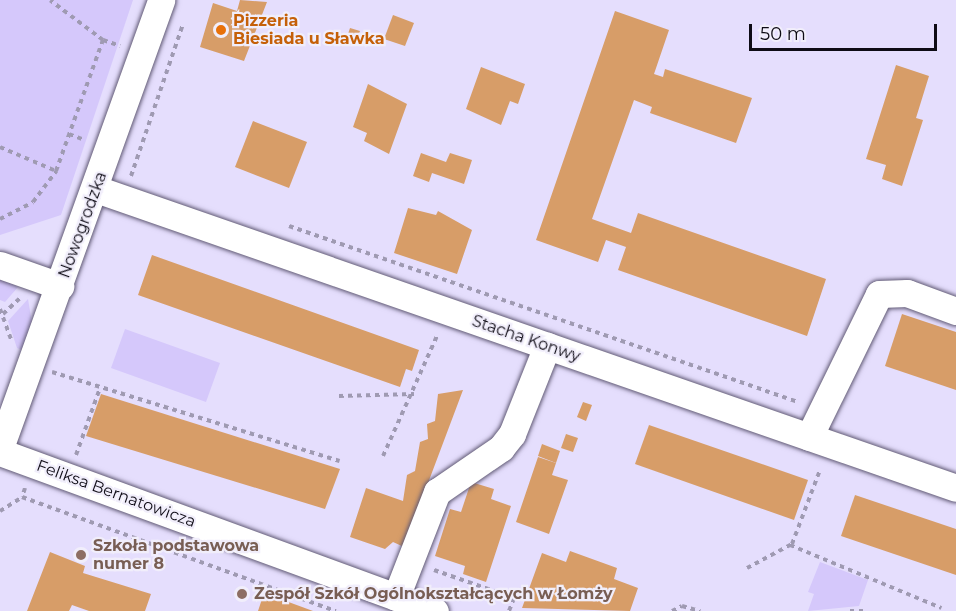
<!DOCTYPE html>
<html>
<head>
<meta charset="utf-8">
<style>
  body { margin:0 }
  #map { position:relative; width:956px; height:611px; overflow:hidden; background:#e5defd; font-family:Montserrat,sans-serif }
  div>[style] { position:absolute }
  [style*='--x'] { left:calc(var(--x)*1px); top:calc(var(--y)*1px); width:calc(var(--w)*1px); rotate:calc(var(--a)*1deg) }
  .green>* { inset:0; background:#d5c8fb }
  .building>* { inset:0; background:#d79d68 }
  .path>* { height:4px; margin-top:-2px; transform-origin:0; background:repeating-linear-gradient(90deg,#9f9ab2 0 4.5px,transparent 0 9px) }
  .roads { filter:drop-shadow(0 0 2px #615a75) drop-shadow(0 0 2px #615a75) }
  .minor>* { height:27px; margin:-13.5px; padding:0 13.5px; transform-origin:13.5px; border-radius:13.5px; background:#fff }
  .dots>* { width:16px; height:16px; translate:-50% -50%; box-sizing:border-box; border:3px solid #f1eefb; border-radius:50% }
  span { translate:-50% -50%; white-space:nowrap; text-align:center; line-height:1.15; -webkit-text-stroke:4.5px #f1eefb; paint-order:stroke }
  .food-label { font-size:16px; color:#c56008; font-weight:700 }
  .left { translate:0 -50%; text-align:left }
  .street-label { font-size:16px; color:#0e0b15 }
  .education-label { font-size:16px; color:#785e54; font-weight:700 }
  .scale { position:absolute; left:749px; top:24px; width:188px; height:27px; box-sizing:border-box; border:3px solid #0e0b15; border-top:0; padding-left:8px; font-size:18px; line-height:21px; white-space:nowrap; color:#0e0b15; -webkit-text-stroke:4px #f1eefb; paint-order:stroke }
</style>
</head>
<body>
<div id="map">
  <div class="green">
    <i style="clip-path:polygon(0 0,133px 0,61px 215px,0 235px)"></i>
    <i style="clip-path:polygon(0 278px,18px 287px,5px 302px,0 300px)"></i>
    <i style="clip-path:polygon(28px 299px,32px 323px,22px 350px,17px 348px,8px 321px)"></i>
    <i style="clip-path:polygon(125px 329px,220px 363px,206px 402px,111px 368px)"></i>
    <i style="clip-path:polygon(820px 562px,868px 580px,859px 606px,808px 611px,814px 594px,808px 592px)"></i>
  </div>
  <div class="building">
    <i style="clip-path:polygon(240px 0,267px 2px,244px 61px,200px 47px,213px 3px,237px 11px)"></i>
    <i style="clip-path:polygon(615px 11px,669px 30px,654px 74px,663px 77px,665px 69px,752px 98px,736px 143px,650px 113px,652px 107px,634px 100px,592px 219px,631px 233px,638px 213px,826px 279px,807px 336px,618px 270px,626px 247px,606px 240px,598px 262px,536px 240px)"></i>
    <i style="clip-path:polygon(393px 15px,414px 23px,405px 46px,384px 39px)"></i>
    <i style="clip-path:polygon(350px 28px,360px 31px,354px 46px,345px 43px)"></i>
    <i style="clip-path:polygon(896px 65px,929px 76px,916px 118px,923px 120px,902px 186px,882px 179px,886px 165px,866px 159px)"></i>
    <i style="clip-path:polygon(481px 67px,525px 84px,518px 104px,510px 101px,501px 125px,466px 109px)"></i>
    <i style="clip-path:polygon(368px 84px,407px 104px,389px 154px,364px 141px,367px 133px,353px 127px)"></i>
    <i style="clip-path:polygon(253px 121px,307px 142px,289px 188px,235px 167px)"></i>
    <i style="clip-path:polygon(421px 153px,446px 162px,450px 153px,472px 160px,464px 184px,432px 173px,429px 182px,413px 176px)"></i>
    <i style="clip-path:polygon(408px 208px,436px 215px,438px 211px,472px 230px,457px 274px,394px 253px)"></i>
    <i style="clip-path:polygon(152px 255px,419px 350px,412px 371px,406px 369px,400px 387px,138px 295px)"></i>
    <i style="clip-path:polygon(902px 314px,956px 332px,956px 390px,885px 366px)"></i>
    <i style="clip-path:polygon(463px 390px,404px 547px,393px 542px,385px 549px,350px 537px,366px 488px,403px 501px,407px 475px,415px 471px,420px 442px,428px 439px,427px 424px,435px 421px,438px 394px)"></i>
    <i style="clip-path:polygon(101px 394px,340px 469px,325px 509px,86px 436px)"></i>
    <i style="clip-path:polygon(583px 402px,592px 405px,586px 421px,577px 417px)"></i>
    <i style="clip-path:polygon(649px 425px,808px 480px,794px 520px,635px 464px)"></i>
    <i style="clip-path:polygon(566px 434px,578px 438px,573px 452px,561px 448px)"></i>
    <i style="clip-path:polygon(542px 444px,560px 451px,556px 463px,538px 456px)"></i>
    <i style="clip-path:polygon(538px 457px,556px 463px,552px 475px,568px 480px,549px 534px,516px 522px)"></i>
    <i style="clip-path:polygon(471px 482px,494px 489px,491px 499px,511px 506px,486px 582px,463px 574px,465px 566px,435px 556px,450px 509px,461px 512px)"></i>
    <i style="clip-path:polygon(855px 495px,956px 529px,956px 575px,841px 536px)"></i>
    <i style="clip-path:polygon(570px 551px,617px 568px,614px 579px,638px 588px,630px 611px,522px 608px,542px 553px,566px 562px)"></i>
    <i style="clip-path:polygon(50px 552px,85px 566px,83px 573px,151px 594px,145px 611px,89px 611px,72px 605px,69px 611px,27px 611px)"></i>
    <i style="clip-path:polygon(264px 593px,313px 611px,258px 611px)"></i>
  </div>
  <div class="path">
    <i style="--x:103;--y:40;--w:18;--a:19"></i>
    <i style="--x:69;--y:134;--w:17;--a:21"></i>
    <i style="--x:0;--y:147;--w:61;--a:23.2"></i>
    <i style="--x:56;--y:171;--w:139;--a:-70.3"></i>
    <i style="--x:103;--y:40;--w:66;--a:-143"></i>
    <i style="--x:131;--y:176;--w:161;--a:-71.1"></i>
    <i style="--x:0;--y:219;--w:37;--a:-27"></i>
    <i style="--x:33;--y:202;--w:39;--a:-53"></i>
    <i style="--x:289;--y:226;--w:539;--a:19.07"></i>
    <i style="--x:0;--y:309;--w:32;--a:70"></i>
    <i style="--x:3;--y:314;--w:23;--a:-43"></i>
    <i style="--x:52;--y:372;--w:301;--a:17.2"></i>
    <i style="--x:339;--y:396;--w:75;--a:-1.5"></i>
    <i style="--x:76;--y:455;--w:71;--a:-70.3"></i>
    <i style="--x:383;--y:456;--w:132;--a:-65.8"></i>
    <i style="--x:25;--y:488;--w:9;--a:108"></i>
    <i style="--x:22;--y:497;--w:334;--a:20"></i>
    <i style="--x:0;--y:511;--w:26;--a:-32"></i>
    <i style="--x:790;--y:545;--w:164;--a:22.6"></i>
    <i style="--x:747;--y:568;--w:51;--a:-28.1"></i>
    <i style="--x:792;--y:544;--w:79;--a:-69.3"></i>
    <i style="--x:434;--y:570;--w:85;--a:19.3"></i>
    <i style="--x:514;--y:598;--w:14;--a:111"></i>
    <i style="--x:672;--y:611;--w:11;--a:-27"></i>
    <i style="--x:682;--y:606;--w:19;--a:16"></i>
    <i style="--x:850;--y:611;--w:16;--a:0"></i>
  </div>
  <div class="roads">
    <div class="minor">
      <i style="--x:96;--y:189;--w:910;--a:19.17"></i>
      <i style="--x:0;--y:265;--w:64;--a:19.3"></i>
      <i style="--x:809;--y:437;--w:159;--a:-63.9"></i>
      <i style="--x:879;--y:294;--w:28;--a:-2"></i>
      <i style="--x:907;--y:293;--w:52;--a:20.2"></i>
      <i style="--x:0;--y:448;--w:476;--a:-70.2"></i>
      <i style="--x:0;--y:452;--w:463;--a:20.1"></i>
      <i style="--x:396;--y:597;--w:113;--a:-68.7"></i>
      <i style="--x:437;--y:492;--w:78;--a:-34.5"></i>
      <i style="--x:501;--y:448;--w:18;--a:-52"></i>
      <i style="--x:512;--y:434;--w:95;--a:-68.3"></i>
    </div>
  </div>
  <div class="dots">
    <i style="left:221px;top:30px;background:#e8710a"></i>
    <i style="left:81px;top:555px;background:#8d6e63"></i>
    <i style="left:242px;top:594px;background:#8d6e63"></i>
  </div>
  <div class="food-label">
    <span class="left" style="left:233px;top:30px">Pizzeria<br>Biesiada u Sławka</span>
  </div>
  <div class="street-label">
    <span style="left:83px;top:225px;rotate:-70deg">Nowogrodzka</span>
    <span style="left:526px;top:339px;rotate:19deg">Stacha Konwy</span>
    <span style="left:116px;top:494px;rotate:20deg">Feliksa Bernatowicza</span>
  </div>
  <div class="education-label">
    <span class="left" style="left:93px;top:555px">Szkoła podstawowa<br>numer 8</span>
    <span class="left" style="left:254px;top:594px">Zespół Szkół Ogólnokształcących w Łomży</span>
  </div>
  <div class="scale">50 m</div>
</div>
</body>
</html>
